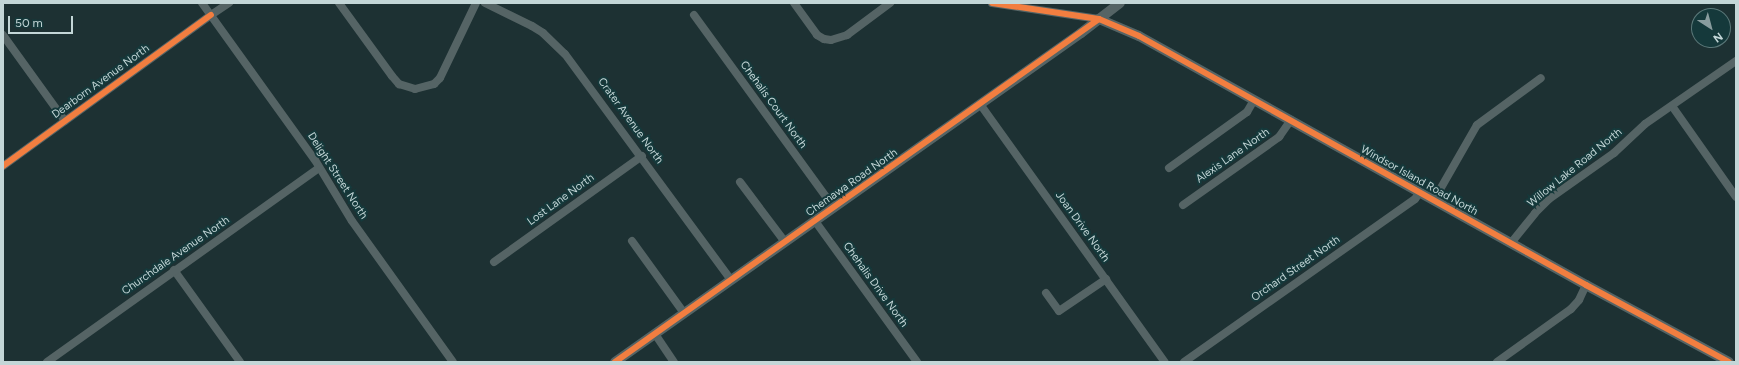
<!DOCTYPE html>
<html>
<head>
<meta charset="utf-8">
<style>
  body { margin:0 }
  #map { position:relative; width:1739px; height:365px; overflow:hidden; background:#1d3133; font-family:Figtree,sans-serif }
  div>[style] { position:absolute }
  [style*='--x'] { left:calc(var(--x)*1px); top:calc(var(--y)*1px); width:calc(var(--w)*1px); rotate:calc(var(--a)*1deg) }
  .minor>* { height:8px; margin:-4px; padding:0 4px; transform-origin:4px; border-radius:4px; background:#556465 }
  .tertiary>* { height:10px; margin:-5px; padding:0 5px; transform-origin:5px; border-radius:5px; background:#556465 }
  .cycleway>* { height:6px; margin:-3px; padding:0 3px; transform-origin:3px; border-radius:3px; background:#f27e40 }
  span { translate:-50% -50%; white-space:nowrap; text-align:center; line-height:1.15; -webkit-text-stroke:4px #15393b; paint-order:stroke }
  .street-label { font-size:11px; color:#c3d6d7 }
  .frame { position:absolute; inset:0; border:4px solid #c3d6d7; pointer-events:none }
  .north { position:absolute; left:1691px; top:8px; width:40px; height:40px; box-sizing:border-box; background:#15393b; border:1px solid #5b7879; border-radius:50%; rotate:144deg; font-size:11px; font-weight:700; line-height:16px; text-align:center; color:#c3d6d7 }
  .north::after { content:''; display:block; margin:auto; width:14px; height:18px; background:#899c9e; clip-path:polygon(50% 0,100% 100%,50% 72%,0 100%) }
  .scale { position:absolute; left:8px; top:16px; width:65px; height:18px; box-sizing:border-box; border:2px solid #c3d6d7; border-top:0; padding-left:5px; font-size:12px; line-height:14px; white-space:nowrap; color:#c3d6d7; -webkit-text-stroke:3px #15393b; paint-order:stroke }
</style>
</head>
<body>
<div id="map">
  <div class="minor">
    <i style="--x:202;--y:3;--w:193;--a:54.3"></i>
    <i style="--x:315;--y:160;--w:71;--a:58.8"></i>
    <i style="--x:352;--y:221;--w:173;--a:54.4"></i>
    <i style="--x:339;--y:3;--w:90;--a:54"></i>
    <i style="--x:392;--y:76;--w:11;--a:49"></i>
    <i style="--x:399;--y:84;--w:17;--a:17"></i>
    <i style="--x:415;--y:89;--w:20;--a:-15"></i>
    <i style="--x:434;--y:84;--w:8;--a:-45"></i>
    <i style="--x:440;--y:78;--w:83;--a:-64.4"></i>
    <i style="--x:485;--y:3;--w:52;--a:26.1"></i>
    <i style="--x:532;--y:26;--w:13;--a:32"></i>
    <i style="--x:543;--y:33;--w:30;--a:44"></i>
    <i style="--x:565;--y:54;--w:280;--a:53.7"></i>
    <i style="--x:794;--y:3;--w:39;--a:54"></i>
    <i style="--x:817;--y:35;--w:8;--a:30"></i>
    <i style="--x:824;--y:39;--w:7;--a:8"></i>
    <i style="--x:831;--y:40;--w:17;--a:-17"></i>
    <i style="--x:847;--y:35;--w:54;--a:-36.7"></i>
    <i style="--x:992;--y:3;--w:108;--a:8.5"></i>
    <i style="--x:694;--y:15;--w:238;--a:54"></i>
    <i style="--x:3;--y:35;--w:106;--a:54.2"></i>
    <i style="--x:980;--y:104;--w:317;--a:54.4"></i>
    <i style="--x:1672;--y:106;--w:111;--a:54.9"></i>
    <i style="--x:3;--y:166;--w:257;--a:-36"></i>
    <i style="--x:211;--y:15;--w:22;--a:-34"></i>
    <i style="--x:1169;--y:168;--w:96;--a:-35.7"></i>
    <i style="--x:1247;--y:112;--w:14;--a:-60"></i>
    <i style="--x:740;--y:182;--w:75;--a:53.1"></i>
    <i style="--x:1434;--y:200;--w:86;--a:-60.2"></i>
    <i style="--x:1477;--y:125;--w:79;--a:-36.3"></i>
    <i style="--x:1183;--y:205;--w:118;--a:-35.3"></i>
    <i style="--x:1279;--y:137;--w:21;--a:-55"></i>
    <i style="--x:815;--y:221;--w:174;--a:54.1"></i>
    <i style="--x:632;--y:241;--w:89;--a:54.2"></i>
    <i style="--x:1511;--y:243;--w:38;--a:-51"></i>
    <i style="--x:1535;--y:213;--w:20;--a:-45"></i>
    <i style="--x:1549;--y:199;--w:80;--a:-35.3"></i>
    <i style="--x:1614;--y:153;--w:42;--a:-43.1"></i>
    <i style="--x:1645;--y:124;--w:111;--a:-34.7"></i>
    <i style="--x:494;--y:262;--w:182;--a:-35.6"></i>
    <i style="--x:174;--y:270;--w:113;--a:54.3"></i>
    <i style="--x:1046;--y:293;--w:22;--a:54"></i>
    <i style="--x:1059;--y:311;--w:57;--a:-34.2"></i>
    <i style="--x:655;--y:334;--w:34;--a:56"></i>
    <i style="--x:47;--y:362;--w:334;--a:-35.5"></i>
    <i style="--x:1184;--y:362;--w:283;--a:-35.2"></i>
    <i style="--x:1415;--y:199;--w:9;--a:-54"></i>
    <i style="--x:1497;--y:362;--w:91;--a:-35.6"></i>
    <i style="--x:1571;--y:309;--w:12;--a:-48"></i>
    <i style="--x:1579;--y:300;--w:17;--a:-65"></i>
  </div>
  <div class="tertiary">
    <i style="--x:1099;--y:19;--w:43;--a:23"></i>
    <i style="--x:1139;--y:36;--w:512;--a:29.12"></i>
    <i style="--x:1586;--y:285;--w:162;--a:28.3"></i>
    <i style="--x:615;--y:362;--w:570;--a:-35.22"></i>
    <i style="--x:1081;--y:33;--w:49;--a:-37.6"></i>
  </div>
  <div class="cycleway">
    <i style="--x:992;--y:3;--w:108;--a:8.5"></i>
    <i style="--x:1099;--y:19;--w:43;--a:23"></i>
    <i style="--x:1139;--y:36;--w:512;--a:29.12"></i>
    <i style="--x:1586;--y:285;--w:162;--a:28.3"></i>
    <i style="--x:3;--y:166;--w:257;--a:-36"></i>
    <i style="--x:615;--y:362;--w:593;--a:-35.32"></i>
  </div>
  <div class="street-label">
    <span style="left:101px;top:82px;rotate:-36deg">Dearborn Avenue North</span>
    <span style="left:773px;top:105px;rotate:54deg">Chehalis Court North</span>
    <span style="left:630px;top:121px;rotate:54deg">Crater Avenue North</span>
    <span style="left:1233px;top:156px;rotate:-35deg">Alexis Lane North</span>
    <span style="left:1575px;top:168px;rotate:-39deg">Willow Lake Road North</span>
    <span style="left:337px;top:176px;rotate:57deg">Delight Street North</span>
    <span style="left:1419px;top:181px;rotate:29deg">Windsor Island Road North</span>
    <span style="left:852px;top:183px;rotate:-35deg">Chemawa Road North</span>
    <span style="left:561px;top:200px;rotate:-36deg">Lost Lane North</span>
    <span style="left:1082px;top:227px;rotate:54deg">Joan Drive North</span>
    <span style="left:176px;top:256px;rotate:-35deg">Churchdale Avenue North</span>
    <span style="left:1296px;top:269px;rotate:-35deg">Orchard Street North</span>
    <span style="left:875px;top:285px;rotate:54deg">Chehalis Drive North</span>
  </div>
  <div class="frame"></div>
  <div class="north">N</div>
  <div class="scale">50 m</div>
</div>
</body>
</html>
